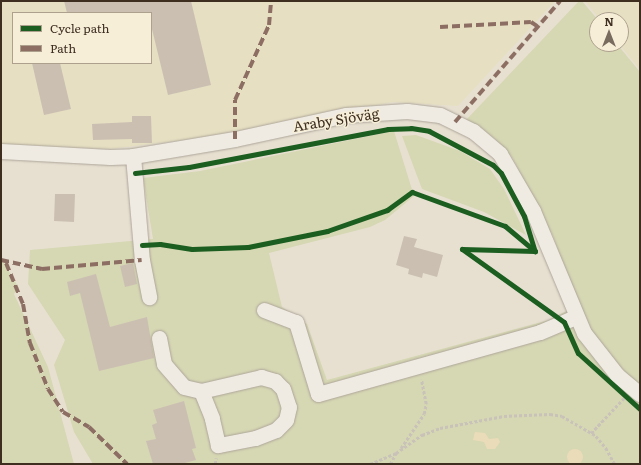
<!DOCTYPE html>
<html>
<head>
<meta charset="utf-8">
<style>
  body { margin:0 }
  #map { position:relative; width:641px; height:465px; overflow:hidden; background:#e7e0d1; font-family:Literata,serif }
  div>[style] { position:absolute }
  [style*='--x'] { left:calc(var(--x)*1px); top:calc(var(--y)*1px); width:calc(var(--w)*1px); rotate:calc(var(--a)*1deg) }
  .farmland>* { inset:0; background:#e6dfc2 }
  .green>* { inset:0; background:#d6d7b3 }
  .sand>* { inset:0; background:#eadcb9 }
  .round { border-radius:50% }
  .building>* { inset:0; background:#cbbfb2 }
  .path>* { height:2.5px; margin-top:-1.25px; transform-origin:0; background:repeating-linear-gradient(90deg,#c8c2b9 0 3px,transparent 0 5px) }
  .roads { filter:drop-shadow(0 0 1px #ada599) drop-shadow(0 0 1px #ada599) }
  .minor>* { height:15px; margin:-7.5px; padding:0 7.5px; transform-origin:7.5px; border-radius:7.5px; background:#efebe3 }
  .quiet>* { height:4px; margin-top:-2px; transform-origin:0; background:repeating-linear-gradient(90deg,#8d6e63 0 8px,transparent 0 12px) }
  .cycleway>* { height:5px; margin:-2.5px; padding:0 2.5px; transform-origin:2.5px; border-radius:2.5px; background:#1b5e20 }
  span { translate:-50% -50%; white-space:nowrap; text-align:center; line-height:1.15; -webkit-text-stroke:3px #f7eed8; paint-order:stroke }
  .street-label { font-size:14px; color:#3d2e20 }
  .frame { position:absolute; inset:0; border:2px solid #3d2e20; pointer-events:none }
  .legend { position:absolute; left:12px; top:12px; width:140px; height:52px; box-sizing:border-box; background:#f7eed8; border:1px solid #ada18e; margin:0; padding:5px 7px; list-style:none; font-size:12px; color:#3d2e20 }
  .legend li { display:flex; align-items:center; gap:8px; height:20px }
  .legend b { width:20px; border:1px solid #ada18e }
  .north { position:absolute; left:589px; top:12px; width:40px; height:40px; box-sizing:border-box; background:#f7eed8; border:1px solid #ada18e; border-radius:50%; rotate:0deg; font-size:11px; font-weight:700; line-height:16px; text-align:center; color:#3d2e20 }
  .north::after { content:''; display:block; margin:auto; width:14px; height:18px; background:#786c5e; clip-path:polygon(50% 0,100% 100%,50% 72%,0 100%) }
</style>
</head>
<body>
<div id="map">
  <div class="farmland">
    <i style="clip-path:polygon(evenodd,1px 1px,555px 1px,458px 106px,393px 102px,210px 137px,109px 149px,1px 146px,1px 1px,13px 13px,151px 13px,151px 63px,13px 63px,13px 13px)"></i>
    <i style="clip-path:polygon(585px 1px,640px 1px,640px 70px,619px 44px,621px 20px,600px 20px)"></i>
  </div>
  <div class="green">
    <i style="clip-path:polygon(579px 1px,582px 1px,598px 20px,597px 44px,617px 44px,640px 72px,640px 464px,93px 464px,74px 432px,54px 365px,65px 340px,28px 284px,30px 250px,153px 239px,143px 178px,200px 171px,394px 131px,414px 196px,385px 220px,370px 227px,269px 253px,282px 307px,307px 324px,327px 380px,549px 320px,578px 305px,553px 236px,512px 157px,494px 138px,466px 120px)"></i>
    <i style="clip-path:polygon(416px 135px,460px 151px,490px 169px,504px 189px,526px 235px,484px 212px,422px 189px,402px 136px)"></i>
    <i style="clip-path:polygon(1px 258px,19px 288px,14px 294px,48px 367px,74px 464px,1px 464px)"></i>
  </div>
  <div class="sand">
    <i style="clip-path:polygon(475px 432px,485px 433px,489px 439px,498px 438px,500px 442px,495px 449px,487px 449px,484px 442px,473px 440px)"></i>
    <i class="round" style="left:567px;top:449px;width:16px;height:16px"></i>
  </div>
  <div class="building">
    <i style="clip-path:polygon(64px 1px,191px 1px,211px 85px,168px 95px,151px 25px,151px 13px,67px 13px)"></i>
    <i style="clip-path:polygon(32px 63px,60px 63px,71px 109px,44px 115px)"></i>
    <i style="clip-path:polygon(132px 116px,151px 116px,152px 143px,132px 143px,132px 139px,93px 140px,92px 124px,132px 122px)"></i>
    <i style="clip-path:polygon(55px 194px,75px 194px,74px 222px,54px 221px)"></i>
    <i style="clip-path:polygon(404px 236px,417px 239px,414px 247px,443px 255px,437px 277px,423px 273px,422px 278px,408px 274px,409px 269px,396px 265px)"></i>
    <i style="clip-path:polygon(133px 263px,137px 284px,125px 287px,120px 266px)"></i>
    <i style="clip-path:polygon(96px 274px,110px 327px,147px 317px,154px 358px,99px 371px,80px 293px,70px 296px,67px 282px)"></i>
    <i style="clip-path:polygon(184px 401px,196px 448px,192px 449px,196px 460px,181px 464px,153px 464px,146px 441px,156px 439px,152px 425px,157px 423px,153px 410px)"></i>
  </div>
  <div class="path">
    <i style="--x:591;--y:433;--w:48;--a:-46.7"></i>
    <i style="--x:401;--y:448;--w:41;--a:-55.9"></i>
    <i style="--x:424;--y:414;--w:10;--a:-79"></i>
    <i style="--x:426;--y:404;--w:25;--a:-101"></i>
    <i style="--x:215;--y:464;--w:6;--a:-81"></i>
    <i style="--x:370;--y:464;--w:28;--a:-23"></i>
    <i style="--x:396;--y:453;--w:32;--a:-35"></i>
    <i style="--x:422;--y:435;--w:19;--a:-21"></i>
    <i style="--x:440;--y:428;--w:65;--a:-10.6"></i>
    <i style="--x:504;--y:416;--w:46;--a:-2.5"></i>
    <i style="--x:550;--y:414;--w:12;--a:9"></i>
    <i style="--x:562;--y:416;--w:39;--a:30"></i>
    <i style="--x:596;--y:436;--w:16;--a:50"></i>
    <i style="--x:606;--y:448;--w:18;--a:61"></i>
    <i style="--x:390;--y:464;--w:13;--a:-61"></i>
  </div>
  <div class="roads">
    <div class="minor">
      <i style="--x:1;--y:151;--w:109;--a:3.2"></i>
      <i style="--x:110;--y:157;--w:23;--a:-2"></i>
      <i style="--x:133;--y:156;--w:103;--a:-9.5"></i>
      <i style="--x:235;--y:139;--w:114;--a:-12.2"></i>
      <i style="--x:346;--y:115;--w:61;--a:-3.8"></i>
      <i style="--x:407;--y:111;--w:33;--a:7"></i>
      <i style="--x:440;--y:115;--w:37;--a:26"></i>
      <i style="--x:473;--y:131;--w:35;--a:40"></i>
      <i style="--x:500;--y:154;--w:66;--a:59.9"></i>
      <i style="--x:533;--y:211;--w:132;--a:67.3"></i>
      <i style="--x:584;--y:333;--w:53;--a:51.8"></i>
      <i style="--x:617;--y:375;--w:30;--a:40"></i>
      <i style="--x:133;--y:156;--w:104;--a:85.1"></i>
      <i style="--x:142;--y:260;--w:38;--a:79"></i>
      <i style="--x:264;--y:310;--w:34;--a:21"></i>
      <i style="--x:296;--y:322;--w:75;--a:73"></i>
      <i style="--x:318;--y:394;--w:230;--a:-15.6"></i>
      <i style="--x:540;--y:332;--w:39;--a:-23"></i>
      <i style="--x:159;--y:338;--w:26;--a:79"></i>
      <i style="--x:164;--y:364;--w:30;--a:49"></i>
      <i style="--x:184;--y:387;--w:17;--a:13"></i>
      <i style="--x:201;--y:391;--w:62;--a:-13.1"></i>
      <i style="--x:261;--y:377;--w:15;--a:16"></i>
      <i style="--x:275;--y:381;--w:11;--a:45"></i>
      <i style="--x:283;--y:389;--w:19;--a:72"></i>
      <i style="--x:289;--y:407;--w:13;--a:103"></i>
      <i style="--x:286;--y:420;--w:14;--a:135"></i>
      <i style="--x:276;--y:430;--w:22;--a:159"></i>
      <i style="--x:255;--y:438;--w:38;--a:169"></i>
      <i style="--x:218;--y:445;--w:28;--a:-103"></i>
      <i style="--x:212;--y:418;--w:29;--a:-112"></i>
    </div>
  </div>
  <div class="quiet">
    <i style="--x:440;--y:27;--w:91;--a:-3.1"></i>
    <i style="--x:531;--y:22;--w:7;--a:34"></i>
    <i style="--x:455;--y:122;--w:160;--a:-49"></i>
    <i style="--x:235;--y:139;--w:39;--a:-90"></i>
    <i style="--x:235;--y:100;--w:82;--a:-65.6"></i>
    <i style="--x:269;--y:25;--w:24;--a:-85"></i>
    <i style="--x:1;--y:260;--w:42;--a:12.4"></i>
    <i style="--x:42;--y:269;--w:100;--a:-5.1"></i>
    <i style="--x:6;--y:263;--w:44;--a:67.5"></i>
    <i style="--x:23;--y:304;--w:40;--a:80"></i>
    <i style="--x:30;--y:343;--w:49;--a:68.6"></i>
    <i style="--x:48;--y:389;--w:27;--a:57"></i>
    <i style="--x:63;--y:412;--w:30;--a:30"></i>
    <i style="--x:89;--y:427;--w:53;--a:44.2"></i>
  </div>
  <div class="cycleway">
    <i style="--x:135;--y:173;--w:54;--a:-6.3"></i>
    <i style="--x:189;--y:167;--w:203;--a:-10.8"></i>
    <i style="--x:388;--y:129;--w:23;--a:-2"></i>
    <i style="--x:411;--y:128;--w:18;--a:9"></i>
    <i style="--x:429;--y:131;--w:72;--a:28"></i>
    <i style="--x:493;--y:165;--w:11;--a:45"></i>
    <i style="--x:501;--y:173;--w:49;--a:61.9"></i>
    <i style="--x:524;--y:216;--w:37;--a:73"></i>
    <i style="--x:142;--y:245;--w:18;--a:-3"></i>
    <i style="--x:160;--y:244;--w:32;--a:9"></i>
    <i style="--x:192;--y:249;--w:56;--a:-2"></i>
    <i style="--x:248;--y:247;--w:81;--a:-11.4"></i>
    <i style="--x:327;--y:231;--w:64;--a:-19.3"></i>
    <i style="--x:387;--y:210;--w:31;--a:-36"></i>
    <i style="--x:412;--y:192;--w:99;--a:20.1"></i>
    <i style="--x:505;--y:226;--w:39;--a:40"></i>
    <i style="--x:535;--y:251;--w:73;--a:-178.4"></i>
    <i style="--x:462;--y:249;--w:125;--a:35.6"></i>
    <i style="--x:564;--y:322;--w:34;--a:66"></i>
    <i style="--x:578;--y:353;--w:84;--a:42.1"></i>
  </div>
  <div class="street-label">
    <span style="left:336px;top:119px;rotate:-9deg">Araby Sjöväg</span>
  </div>
  <div class="frame"></div>
  <ul class="legend">
  <li><b style="height:5px;background:#1b5e20"></b>Cycle path</li>
  <li><b style="height:5px;background:#8d6e63"></b>Path</li>
  </ul>
  <div class="north">N</div>
</div>
</body>
</html>
